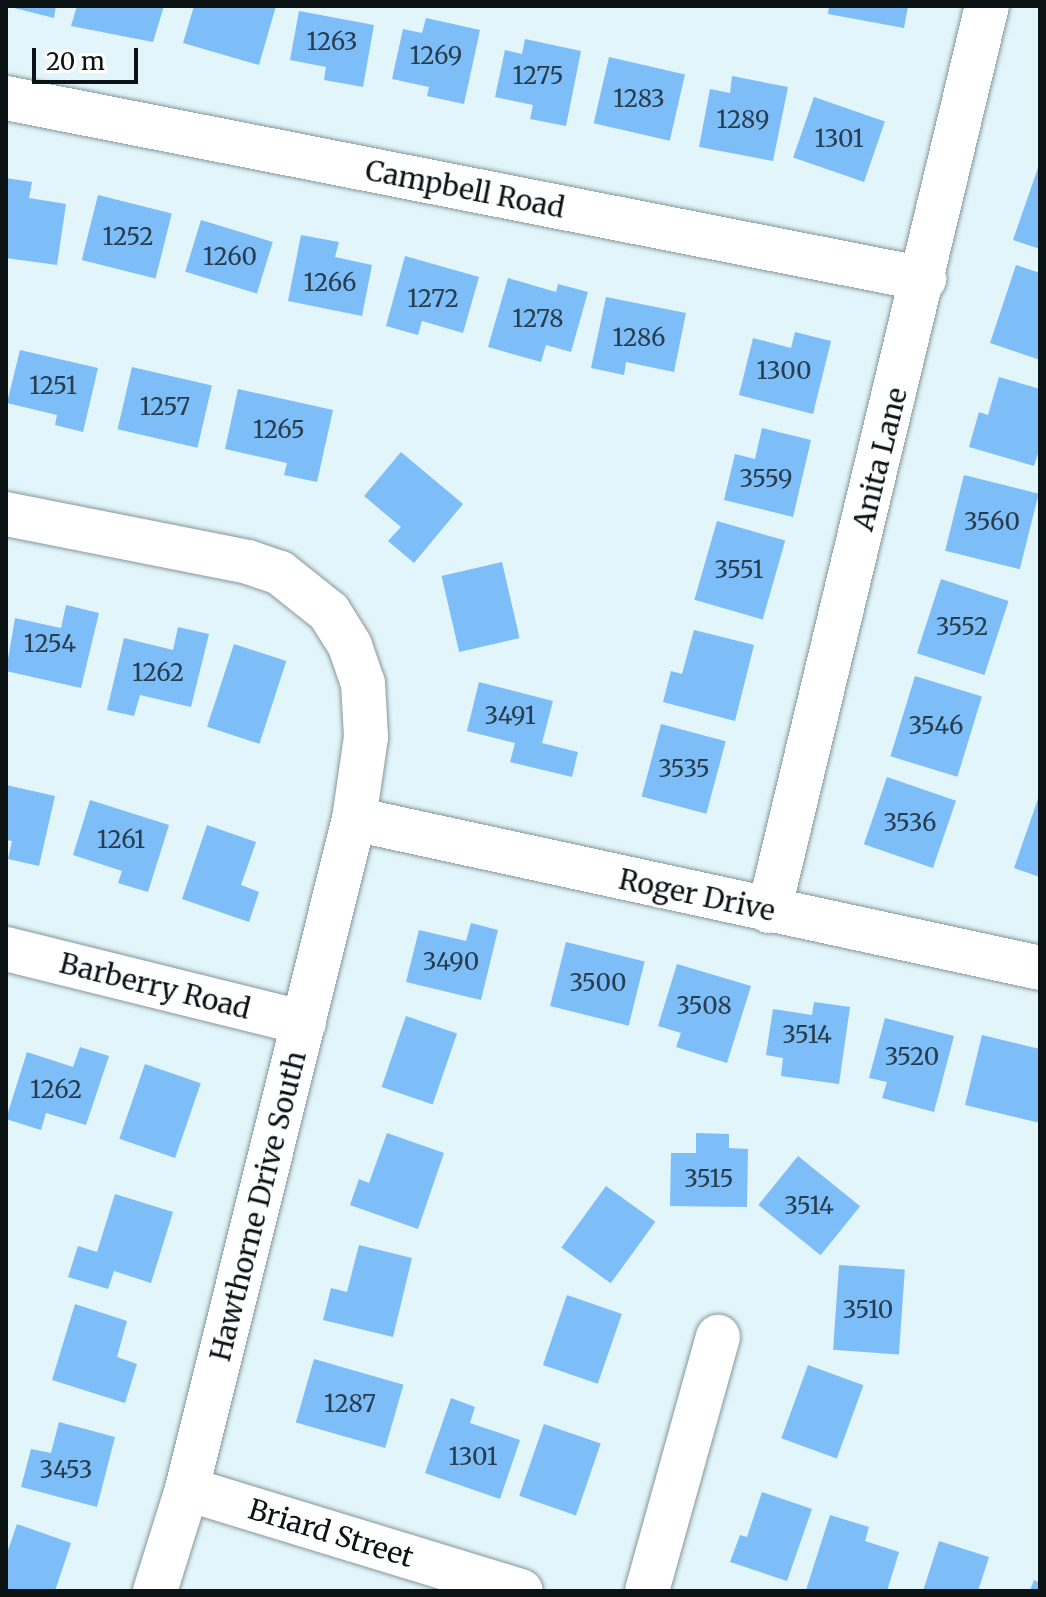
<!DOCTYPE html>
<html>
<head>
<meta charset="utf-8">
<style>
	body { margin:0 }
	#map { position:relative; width:1046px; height:1597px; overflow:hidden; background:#e2f5fa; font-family:Merriweather,serif }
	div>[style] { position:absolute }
	.building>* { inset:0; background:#7dbef9; transform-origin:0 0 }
	.roads { filter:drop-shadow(0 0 2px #85979b) drop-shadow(0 0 2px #85979b) }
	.minor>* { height:44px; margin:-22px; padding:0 22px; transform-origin:22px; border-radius:22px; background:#fff }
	span { translate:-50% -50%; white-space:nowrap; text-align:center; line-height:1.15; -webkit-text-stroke:6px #fff; paint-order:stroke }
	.number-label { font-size:24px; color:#283e4e }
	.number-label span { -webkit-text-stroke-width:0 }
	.street-label { font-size:28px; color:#0c1315 }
	.frame { position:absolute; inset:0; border:8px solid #0c1315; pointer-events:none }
	.scale { position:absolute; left:32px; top:48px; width:106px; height:36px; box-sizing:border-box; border:4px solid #0c1315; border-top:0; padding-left:10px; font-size:24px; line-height:28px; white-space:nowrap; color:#0c1315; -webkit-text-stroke:6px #fff; paint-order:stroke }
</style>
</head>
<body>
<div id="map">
	<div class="building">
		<div style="clip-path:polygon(6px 6px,56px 6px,54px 18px)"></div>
		<div style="clip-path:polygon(77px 6px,164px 6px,153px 42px,71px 26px)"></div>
		<div style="clip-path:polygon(194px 6px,276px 6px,259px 65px,183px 43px)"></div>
		<div style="clip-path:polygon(829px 6px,908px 6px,904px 28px,828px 14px)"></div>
		<div style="clip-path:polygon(299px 11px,374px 25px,363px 87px,324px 80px,326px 67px,290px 60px)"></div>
		<div style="clip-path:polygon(426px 18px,480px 30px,464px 104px,427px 96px,429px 87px,392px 79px,403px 29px,422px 33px)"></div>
		<div style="clip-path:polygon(525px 39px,581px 51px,566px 126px,530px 119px,533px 105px,495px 97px,505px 50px,522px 54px)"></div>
		<div style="left:609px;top:57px;width:78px;height:68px;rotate:13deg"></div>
		<div style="clip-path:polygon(732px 76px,788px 87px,773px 161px,699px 147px,710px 89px,730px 93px)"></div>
		<div style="left:814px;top:97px;width:75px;height:64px;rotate:19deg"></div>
		<div style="clip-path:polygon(1040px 162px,1040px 249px,1013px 240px)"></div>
		<div style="clip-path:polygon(6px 178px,32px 182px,29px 198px,66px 204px,57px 265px,6px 258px)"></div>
		<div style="left:98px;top:195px;width:76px;height:67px;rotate:14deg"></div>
		<div style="left:201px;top:220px;width:75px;height:54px;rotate:17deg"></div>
		<div style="clip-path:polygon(301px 235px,339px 242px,335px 257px,372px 265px,362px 316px,288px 301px)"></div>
		<div style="clip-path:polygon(405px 256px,479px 277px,463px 333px,422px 321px,418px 335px,386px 326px)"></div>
		<div style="clip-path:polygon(1016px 265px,1040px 273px,1040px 360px,990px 343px)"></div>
		<div style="clip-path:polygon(508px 278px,556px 292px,558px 284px,588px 292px,571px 352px,546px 345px,541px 362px,488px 347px)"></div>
		<div style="clip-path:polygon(606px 297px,686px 313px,674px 372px,626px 362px,624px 375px,591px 368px)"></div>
		<div style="clip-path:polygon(795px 332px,831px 341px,813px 414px,739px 395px,753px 338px,791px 348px)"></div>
		<div style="clip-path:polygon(20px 350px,98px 368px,83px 432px,55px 425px,57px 415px,7px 403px)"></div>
		<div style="left:132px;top:367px;width:82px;height:64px;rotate:13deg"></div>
		<div style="clip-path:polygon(999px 377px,1040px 389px,1040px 447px,1034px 466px,969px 447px,979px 412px,988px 415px)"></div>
		<div style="clip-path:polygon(238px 389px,333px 410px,317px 482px,284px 475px,287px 463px,225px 449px)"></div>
		<div style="clip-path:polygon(762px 428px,811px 440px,793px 517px,724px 500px,735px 454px,755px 459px)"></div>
		<div style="clip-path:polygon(401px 452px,463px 504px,414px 563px,388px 541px,401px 527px,364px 496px)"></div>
		<div style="left:964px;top:475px;width:77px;height:78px;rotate:14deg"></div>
		<div style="left:717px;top:521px;width:71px;height:82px;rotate:16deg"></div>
		<div style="left:502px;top:562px;width:78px;height:62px;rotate:77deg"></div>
		<div style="left:941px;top:579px;width:71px;height:78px;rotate:18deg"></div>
		<div style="clip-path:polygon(66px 605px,99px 613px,81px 688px,6px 671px,15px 618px,61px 628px)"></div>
		<div style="clip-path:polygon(178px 627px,209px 634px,191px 707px,140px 695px,134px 716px,107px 710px,124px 638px,173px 650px)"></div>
		<div style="clip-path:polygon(694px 630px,754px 645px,735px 721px,663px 702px,671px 671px,682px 674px)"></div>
		<div style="left:234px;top:644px;width:55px;height:87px;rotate:18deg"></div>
		<div style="left:915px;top:676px;width:70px;height:84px;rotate:17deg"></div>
		<div style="clip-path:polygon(479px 682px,553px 701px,542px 743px,578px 752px,572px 777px,510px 762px,515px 743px,467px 731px)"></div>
		<div style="left:661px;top:724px;width:67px;height:75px;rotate:15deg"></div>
		<div style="left:887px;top:777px;width:73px;height:71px;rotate:19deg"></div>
		<div style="clip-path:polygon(6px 785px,55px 796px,39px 866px,8px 859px,12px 841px,6px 840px)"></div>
		<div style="clip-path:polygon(1040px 793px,1040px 877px,1014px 868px)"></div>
		<div style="clip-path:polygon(90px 800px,169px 825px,148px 892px,118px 883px,122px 871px,73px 855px)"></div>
		<div style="clip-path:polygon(207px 825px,256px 842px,241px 885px,259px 892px,249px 922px,182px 899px)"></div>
		<div style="clip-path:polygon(471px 923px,498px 930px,481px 1000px,406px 982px,419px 930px,466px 941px)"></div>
		<div style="left:566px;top:942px;width:81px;height:66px;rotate:14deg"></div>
		<div style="clip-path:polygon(677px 964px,751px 986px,727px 1063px,676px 1047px,681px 1033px,658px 1026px)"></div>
		<div style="clip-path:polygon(814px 1002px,850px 1007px,839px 1084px,781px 1076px,783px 1058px,766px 1055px,773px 1009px,812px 1015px)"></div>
		<div style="left:406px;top:1016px;width:54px;height:75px;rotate:19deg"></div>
		<div style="clip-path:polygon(885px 1018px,954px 1036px,934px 1112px,882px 1098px,887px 1082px,869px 1078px)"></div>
		<div style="clip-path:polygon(982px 1035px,1040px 1049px,1040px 1123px,965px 1105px)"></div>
		<div style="clip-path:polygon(80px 1047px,109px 1056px,86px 1125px,46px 1113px,41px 1130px,6px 1119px,27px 1052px,73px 1067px)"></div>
		<div style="left:145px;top:1064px;width:59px;height:79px;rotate:19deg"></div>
		<div style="clip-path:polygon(387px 1133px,444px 1153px,418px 1229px,350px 1205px,359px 1179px,369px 1183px)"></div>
		<div style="clip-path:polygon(696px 1133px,729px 1134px,729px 1148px,748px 1149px,747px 1207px,670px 1206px,671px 1153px,696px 1153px)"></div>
		<div style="left:798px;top:1156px;width:80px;height:63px;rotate:39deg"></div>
		<div style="left:606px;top:1186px;width:61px;height:76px;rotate:36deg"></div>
		<div style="clip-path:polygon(115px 1194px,173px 1212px,151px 1283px,114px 1271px,108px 1289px,68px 1277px,78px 1246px,97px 1252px)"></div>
		<div style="clip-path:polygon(359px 1245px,412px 1258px,393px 1337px,323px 1320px,331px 1288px,347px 1292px)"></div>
		<div style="left:839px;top:1265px;width:66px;height:85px;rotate:4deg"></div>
		<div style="left:567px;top:1295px;width:58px;height:74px;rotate:19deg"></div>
		<div style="clip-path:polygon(75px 1304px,127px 1321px,117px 1357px,137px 1364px,125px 1403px,52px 1380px)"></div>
		<div style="left:314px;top:1359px;width:93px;height:66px;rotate:16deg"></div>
		<div style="left:808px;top:1365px;width:59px;height:78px;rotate:20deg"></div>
		<div style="clip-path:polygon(451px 1398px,475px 1407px,470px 1423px,520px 1440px,500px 1499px,425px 1473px)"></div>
		<div style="clip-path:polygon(59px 1422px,115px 1437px,97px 1507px,21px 1487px,31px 1449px,51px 1453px)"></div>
		<div style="left:544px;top:1424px;width:60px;height:76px;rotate:19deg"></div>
		<div style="clip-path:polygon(762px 1492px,812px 1509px,787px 1581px,730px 1562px,740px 1535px,747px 1537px)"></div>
		<div style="clip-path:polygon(830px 1515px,869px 1527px,865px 1541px,899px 1552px,887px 1591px,806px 1590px)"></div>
		<div style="clip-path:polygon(17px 1524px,71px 1543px,55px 1591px,6px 1591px,6px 1556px)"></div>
		<div style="clip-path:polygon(939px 1541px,989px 1557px,978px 1591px,923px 1591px)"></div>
		<div style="clip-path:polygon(1034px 1580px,1040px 1583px,1040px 1591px,1030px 1591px)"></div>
	</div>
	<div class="roads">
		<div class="minor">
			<div style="left:6px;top:98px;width:936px;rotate:11.15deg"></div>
			<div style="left:6px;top:514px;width:247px;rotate:11.2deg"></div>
			<div style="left:248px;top:562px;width:34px;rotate:19deg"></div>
			<div style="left:280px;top:573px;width:63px;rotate:38.5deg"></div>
			<div style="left:329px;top:612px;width:40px;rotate:58deg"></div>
			<div style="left:350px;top:646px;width:39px;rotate:71deg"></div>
			<div style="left:363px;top:683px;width:54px;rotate:86.8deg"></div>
			<div style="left:366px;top:737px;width:83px;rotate:98.3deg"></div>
			<div style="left:354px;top:819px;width:690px;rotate:104deg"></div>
			<div style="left:187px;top:1489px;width:107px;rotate:107.4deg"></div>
			<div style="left:354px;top:819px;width:702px;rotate:12.25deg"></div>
			<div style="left:769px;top:911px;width:931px;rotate:-76.46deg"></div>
			<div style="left:6px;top:949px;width:307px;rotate:13.9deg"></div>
			<div style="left:187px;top:1489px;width:349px;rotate:17deg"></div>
			<div style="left:647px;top:1591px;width:264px;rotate:-74.4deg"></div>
		</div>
	</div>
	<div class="number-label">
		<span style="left:332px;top:42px">1263</span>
		<span style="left:436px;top:56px">1269</span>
		<span style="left:538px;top:76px">1275</span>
		<span style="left:639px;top:99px">1283</span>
		<span style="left:743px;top:120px">1289</span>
		<span style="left:839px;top:139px">1301</span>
		<span style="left:128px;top:237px">1252</span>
		<span style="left:230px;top:257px">1260</span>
		<span style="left:330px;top:283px">1266</span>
		<span style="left:433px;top:299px">1272</span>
		<span style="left:538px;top:319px">1278</span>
		<span style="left:639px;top:338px">1286</span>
		<span style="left:784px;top:371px">1300</span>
		<span style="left:53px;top:386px">1251</span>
		<span style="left:165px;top:407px">1257</span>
		<span style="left:279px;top:430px">1265</span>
		<span style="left:766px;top:479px">3559</span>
		<span style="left:992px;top:522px">3560</span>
		<span style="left:739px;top:570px">3551</span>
		<span style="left:962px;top:627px">3552</span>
		<span style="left:50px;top:644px">1254</span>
		<span style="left:158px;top:673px">1262</span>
		<span style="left:510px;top:716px">3491</span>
		<span style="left:936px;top:726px">3546</span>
		<span style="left:684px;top:769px">3535</span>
		<span style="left:910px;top:823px">3536</span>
		<span style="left:121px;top:840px">1261</span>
		<span style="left:451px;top:962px">3490</span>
		<span style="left:598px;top:983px">3500</span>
		<span style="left:704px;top:1006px">3508</span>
		<span style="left:807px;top:1035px">3514</span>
		<span style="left:912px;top:1057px">3520</span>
		<span style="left:56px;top:1090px">1262</span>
		<span style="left:709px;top:1179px">3515</span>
		<span style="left:809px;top:1206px">3514</span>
		<span style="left:868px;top:1310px">3510</span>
		<span style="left:350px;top:1404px">1287</span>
		<span style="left:473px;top:1457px">1301</span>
		<span style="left:66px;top:1470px">3453</span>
	</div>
	<div class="street-label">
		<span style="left:465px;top:189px;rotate:11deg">Campbell Road</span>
		<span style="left:880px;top:459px;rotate:-76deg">Anita Lane</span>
		<span style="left:697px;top:895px;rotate:12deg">Roger Drive</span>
		<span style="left:155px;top:986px;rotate:14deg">Barberry Road</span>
		<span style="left:258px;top:1206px;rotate:-76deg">Hawthorne Drive South</span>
		<span style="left:331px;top:1533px;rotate:17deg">Briard Street</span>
	</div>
	<div class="frame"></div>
	<div class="scale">20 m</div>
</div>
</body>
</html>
